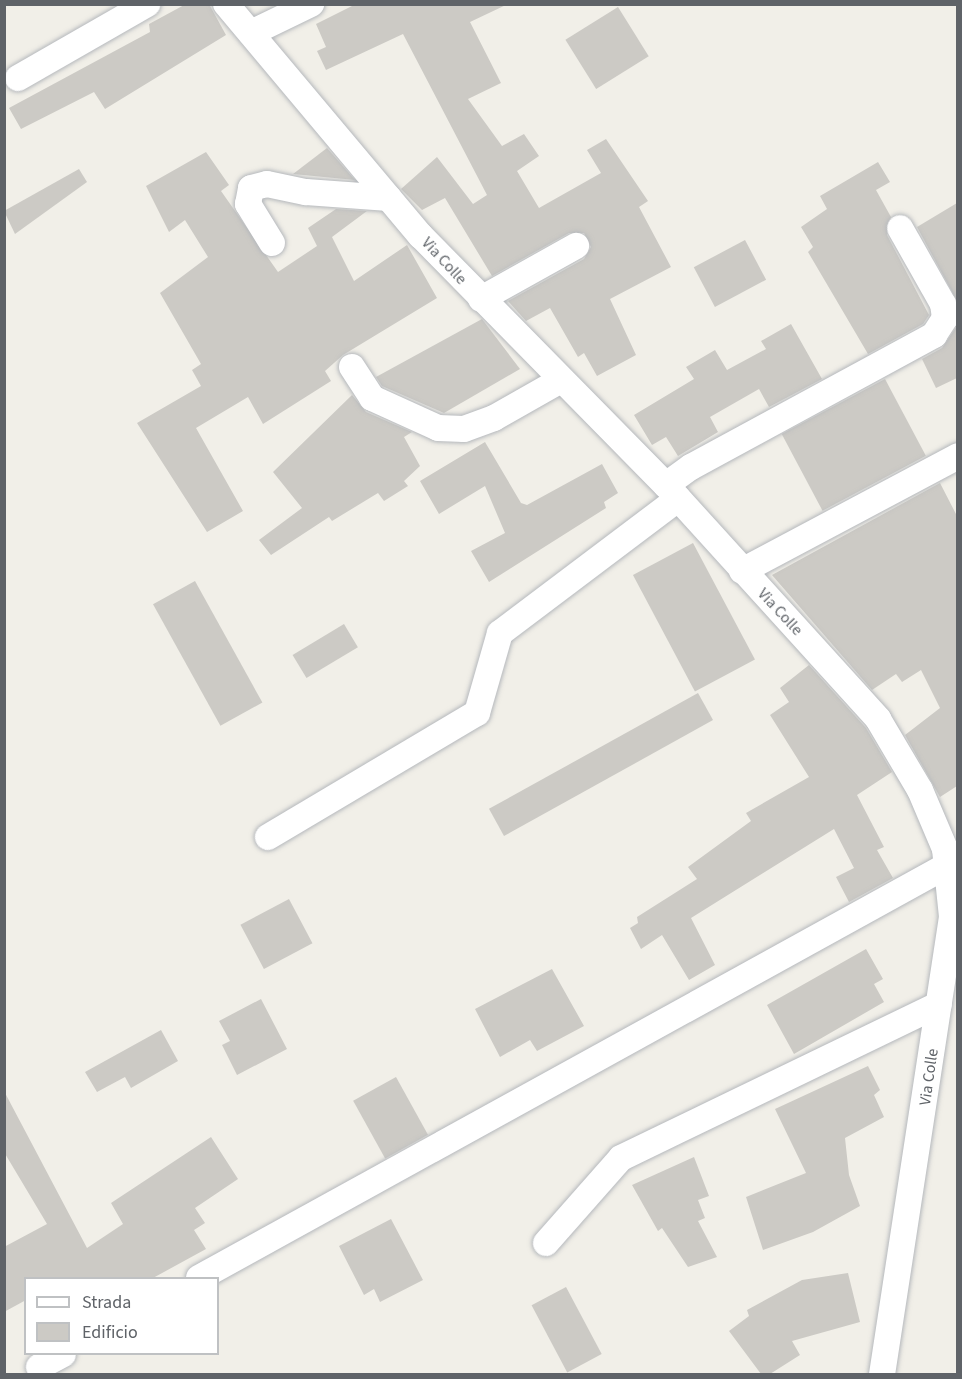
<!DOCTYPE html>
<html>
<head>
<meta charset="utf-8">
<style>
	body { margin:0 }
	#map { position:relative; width:962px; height:1379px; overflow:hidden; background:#f1efe8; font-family:"Source Sans 3",sans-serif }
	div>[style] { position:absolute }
	.building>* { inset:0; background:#cccac5; transform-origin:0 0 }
	.roads { filter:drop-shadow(0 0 2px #b5b8bc) drop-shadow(0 0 2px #b5b8bc) }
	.street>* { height:26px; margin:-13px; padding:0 13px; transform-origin:13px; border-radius:13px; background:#fff }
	span { translate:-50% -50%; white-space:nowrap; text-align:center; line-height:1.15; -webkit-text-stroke:5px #fff; paint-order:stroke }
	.street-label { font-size:16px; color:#5f6368 }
	.frame { position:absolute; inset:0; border:6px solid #5f6368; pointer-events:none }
	.legend { position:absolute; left:24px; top:1277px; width:195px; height:78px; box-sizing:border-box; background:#fff; border:2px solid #bfc1c3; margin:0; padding:8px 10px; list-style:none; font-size:18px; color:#5f6368 }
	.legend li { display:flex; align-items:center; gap:12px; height:30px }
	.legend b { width:30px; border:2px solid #bfc1c3 }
</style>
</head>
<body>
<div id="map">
	<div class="building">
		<div style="clip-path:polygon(186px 4px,209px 4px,226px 35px,105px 109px,94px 92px,21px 129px,9px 108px,150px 32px,149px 24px)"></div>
		<div style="clip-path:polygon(356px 4px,508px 4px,470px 22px,501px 83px,468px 99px,502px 146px,524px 134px,539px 156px,517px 171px,539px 208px,601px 173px,587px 150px,606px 139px,648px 201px,639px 207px,671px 267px,610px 299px,636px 355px,597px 376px,584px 353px,578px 357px,550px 308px,526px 321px,508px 301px,584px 259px,591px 247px,584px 233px,569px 233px,492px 276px,445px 198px,422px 210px,401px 189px,437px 157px,473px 204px,487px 195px,403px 34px,326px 70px,317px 51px,326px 47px,316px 24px)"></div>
		<div style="left:618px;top:7px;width:58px;height:62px;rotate:58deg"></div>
		<div style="clip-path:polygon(327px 148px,355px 180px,293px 174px)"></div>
		<div style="clip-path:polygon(206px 152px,229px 185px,221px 191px,278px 272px,317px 246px,308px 228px,336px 209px,367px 211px,332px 237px,354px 281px,407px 245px,437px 298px,343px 355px,325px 371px,331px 381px,263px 424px,248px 397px,196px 428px,243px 511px,207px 532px,137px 423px,201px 386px,192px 370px,201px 364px,160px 293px,208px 257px,185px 220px,169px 232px,146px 186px)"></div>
		<div style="clip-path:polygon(878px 162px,890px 182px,876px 190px,891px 217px,887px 235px,929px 315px,923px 324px,868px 354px,808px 252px,813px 247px,801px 227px,827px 209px,820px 196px)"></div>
		<div style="clip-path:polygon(79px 169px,87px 182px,15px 234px,4px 211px)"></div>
		<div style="clip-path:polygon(957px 203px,957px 301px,917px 227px)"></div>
		<div style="left:745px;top:240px;width:45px;height:58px;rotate:62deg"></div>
		<div style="clip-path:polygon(482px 319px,520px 369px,444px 413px,382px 386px,376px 377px)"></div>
		<div style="clip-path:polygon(791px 324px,822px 379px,769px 407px,759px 389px,710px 417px,718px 432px,678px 456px,666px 437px,652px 445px,634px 415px,694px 379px,686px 367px,715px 350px,727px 370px,766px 349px,761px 341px)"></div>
		<div style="clip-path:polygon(957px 326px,957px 378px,936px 388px,922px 359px,942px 348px)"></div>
		<div style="left:885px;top:379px;width:87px;height:117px;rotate:62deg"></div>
		<div style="clip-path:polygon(352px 395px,366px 412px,412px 432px,404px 437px,420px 466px,404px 481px,408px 486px,384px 501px,378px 493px,332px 521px,329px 517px,271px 555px,259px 540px,302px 508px,273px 472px)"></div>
		<div style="clip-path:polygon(485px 442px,521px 503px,527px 505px,602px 464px,618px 493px,604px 502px,606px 508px,489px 582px,471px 551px,505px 533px,485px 486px,439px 514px,420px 481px)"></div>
		<div style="clip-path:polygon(940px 483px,957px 516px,957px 786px,940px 797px,905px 735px,940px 708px,921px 670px,902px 682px,896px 674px,872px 690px,772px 575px)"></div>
		<div style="left:693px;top:543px;width:132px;height:68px;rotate:62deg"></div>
		<div style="left:195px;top:581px;width:139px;height:48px;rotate:61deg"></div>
		<div style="left:344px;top:624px;width:27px;height:60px;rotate:59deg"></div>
		<div style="clip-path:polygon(809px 665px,866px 728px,892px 772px,857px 795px,884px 847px,877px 850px,893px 878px,849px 902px,836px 877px,854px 868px,834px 829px,691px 918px,715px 965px,689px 980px,662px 935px,641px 949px,630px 928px,638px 923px,637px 917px,697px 879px,688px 867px,751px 821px,746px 813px,809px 777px,770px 715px,789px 702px,780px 688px)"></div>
		<div style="left:698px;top:693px;width:31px;height:239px;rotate:61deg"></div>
		<div style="left:289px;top:899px;width:50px;height:55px;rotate:62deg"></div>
		<div style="clip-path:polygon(866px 949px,883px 979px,874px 984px,884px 1002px,794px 1054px,767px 1005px)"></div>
		<div style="clip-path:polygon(552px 969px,584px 1026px,537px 1051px,530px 1040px,500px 1057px,475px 1009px)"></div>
		<div style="clip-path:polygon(261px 999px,287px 1049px,237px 1075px,222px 1045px,230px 1041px,219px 1021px)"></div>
		<div style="clip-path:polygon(161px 1030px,178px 1061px,131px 1088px,125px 1077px,97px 1092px,85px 1072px)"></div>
		<div style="clip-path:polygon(868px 1066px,880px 1090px,874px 1095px,884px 1117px,845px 1138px,849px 1175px,860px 1206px,813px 1232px,763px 1250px,746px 1197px,806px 1173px,775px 1109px)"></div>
		<div style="left:396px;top:1077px;width:66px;height:49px;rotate:61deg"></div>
		<div style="clip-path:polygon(4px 1091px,87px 1248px,123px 1224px,111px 1203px,211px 1137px,238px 1179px,195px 1208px,205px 1223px,194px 1230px,206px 1249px,153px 1278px,26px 1278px,26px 1300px,4px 1312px,4px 1247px,47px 1224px,4px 1152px)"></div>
		<div style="clip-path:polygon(694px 1157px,709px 1196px,698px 1200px,705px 1218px,698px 1221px,717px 1257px,688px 1267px,662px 1228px,658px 1231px,632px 1185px)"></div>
		<div style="clip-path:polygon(391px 1219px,423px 1280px,380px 1302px,374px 1289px,364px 1295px,339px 1246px)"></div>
		<div style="clip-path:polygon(848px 1273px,860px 1322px,792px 1341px,800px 1355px,770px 1374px,761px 1374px,729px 1331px,749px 1316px,747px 1310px,802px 1280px)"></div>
		<div style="left:566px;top:1287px;width:76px;height:39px;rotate:62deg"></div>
	</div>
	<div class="roads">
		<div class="street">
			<div style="left:226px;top:4px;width:303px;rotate:50deg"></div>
			<div style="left:421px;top:236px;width:349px;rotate:45.5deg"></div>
			<div style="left:666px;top:485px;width:316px;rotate:47.8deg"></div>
			<div style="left:878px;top:719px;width:82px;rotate:59.4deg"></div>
			<div style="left:920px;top:790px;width:64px;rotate:67deg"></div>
			<div style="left:945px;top:849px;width:68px;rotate:84.1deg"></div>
			<div style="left:952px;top:917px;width:462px;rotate:98.7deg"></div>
			<div style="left:251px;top:33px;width:67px;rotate:-25.8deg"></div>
			<div style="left:18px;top:78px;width:149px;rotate:-29.8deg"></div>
			<div style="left:272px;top:243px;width:46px;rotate:-121.6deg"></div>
			<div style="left:248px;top:204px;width:16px;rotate:-79deg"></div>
			<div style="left:251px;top:188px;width:16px;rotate:-14deg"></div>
			<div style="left:267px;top:184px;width:40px;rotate:12deg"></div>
			<div style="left:306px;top:192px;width:83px;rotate:4.1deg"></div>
			<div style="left:481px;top:299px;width:109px;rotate:-29.2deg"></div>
			<div style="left:352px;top:367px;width:37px;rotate:57deg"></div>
			<div style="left:372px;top:398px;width:72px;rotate:24.4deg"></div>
			<div style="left:438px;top:428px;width:26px;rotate:2deg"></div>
			<div style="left:464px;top:429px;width:32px;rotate:-20deg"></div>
			<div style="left:494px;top:418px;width:75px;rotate:-29.6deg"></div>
			<div style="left:666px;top:485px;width:31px;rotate:-36deg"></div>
			<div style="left:691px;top:467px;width:277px;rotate:-28.5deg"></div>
			<div style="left:934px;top:335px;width:20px;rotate:-57deg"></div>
			<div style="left:945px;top:318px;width:14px;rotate:-98deg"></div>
			<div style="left:943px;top:304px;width:87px;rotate:-119.5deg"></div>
			<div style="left:742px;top:571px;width:245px;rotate:-28deg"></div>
			<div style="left:268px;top:837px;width:243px;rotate:-30.7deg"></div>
			<div style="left:477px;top:713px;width:83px;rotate:-74deg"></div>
			<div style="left:500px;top:633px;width:223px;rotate:-37deg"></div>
			<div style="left:546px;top:1243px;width:113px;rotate:-48.6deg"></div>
			<div style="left:621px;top:1158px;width:353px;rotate:-25.8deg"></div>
			<div style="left:199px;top:1278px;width:855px;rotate:-28.87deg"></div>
			<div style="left:39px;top:1367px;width:27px;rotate:-28deg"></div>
		</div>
	</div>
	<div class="street-label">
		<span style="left:444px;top:261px;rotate:47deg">Via Colle</span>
		<span style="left:780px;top:612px;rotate:47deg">Via Colle</span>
		<span style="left:929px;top:1077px;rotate:-82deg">Via Colle</span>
	</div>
	<div class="frame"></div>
	<ul class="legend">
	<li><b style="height:8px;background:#fff"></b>Strada</li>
	<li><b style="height:16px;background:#cccac5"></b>Edificio</li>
	</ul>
</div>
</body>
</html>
